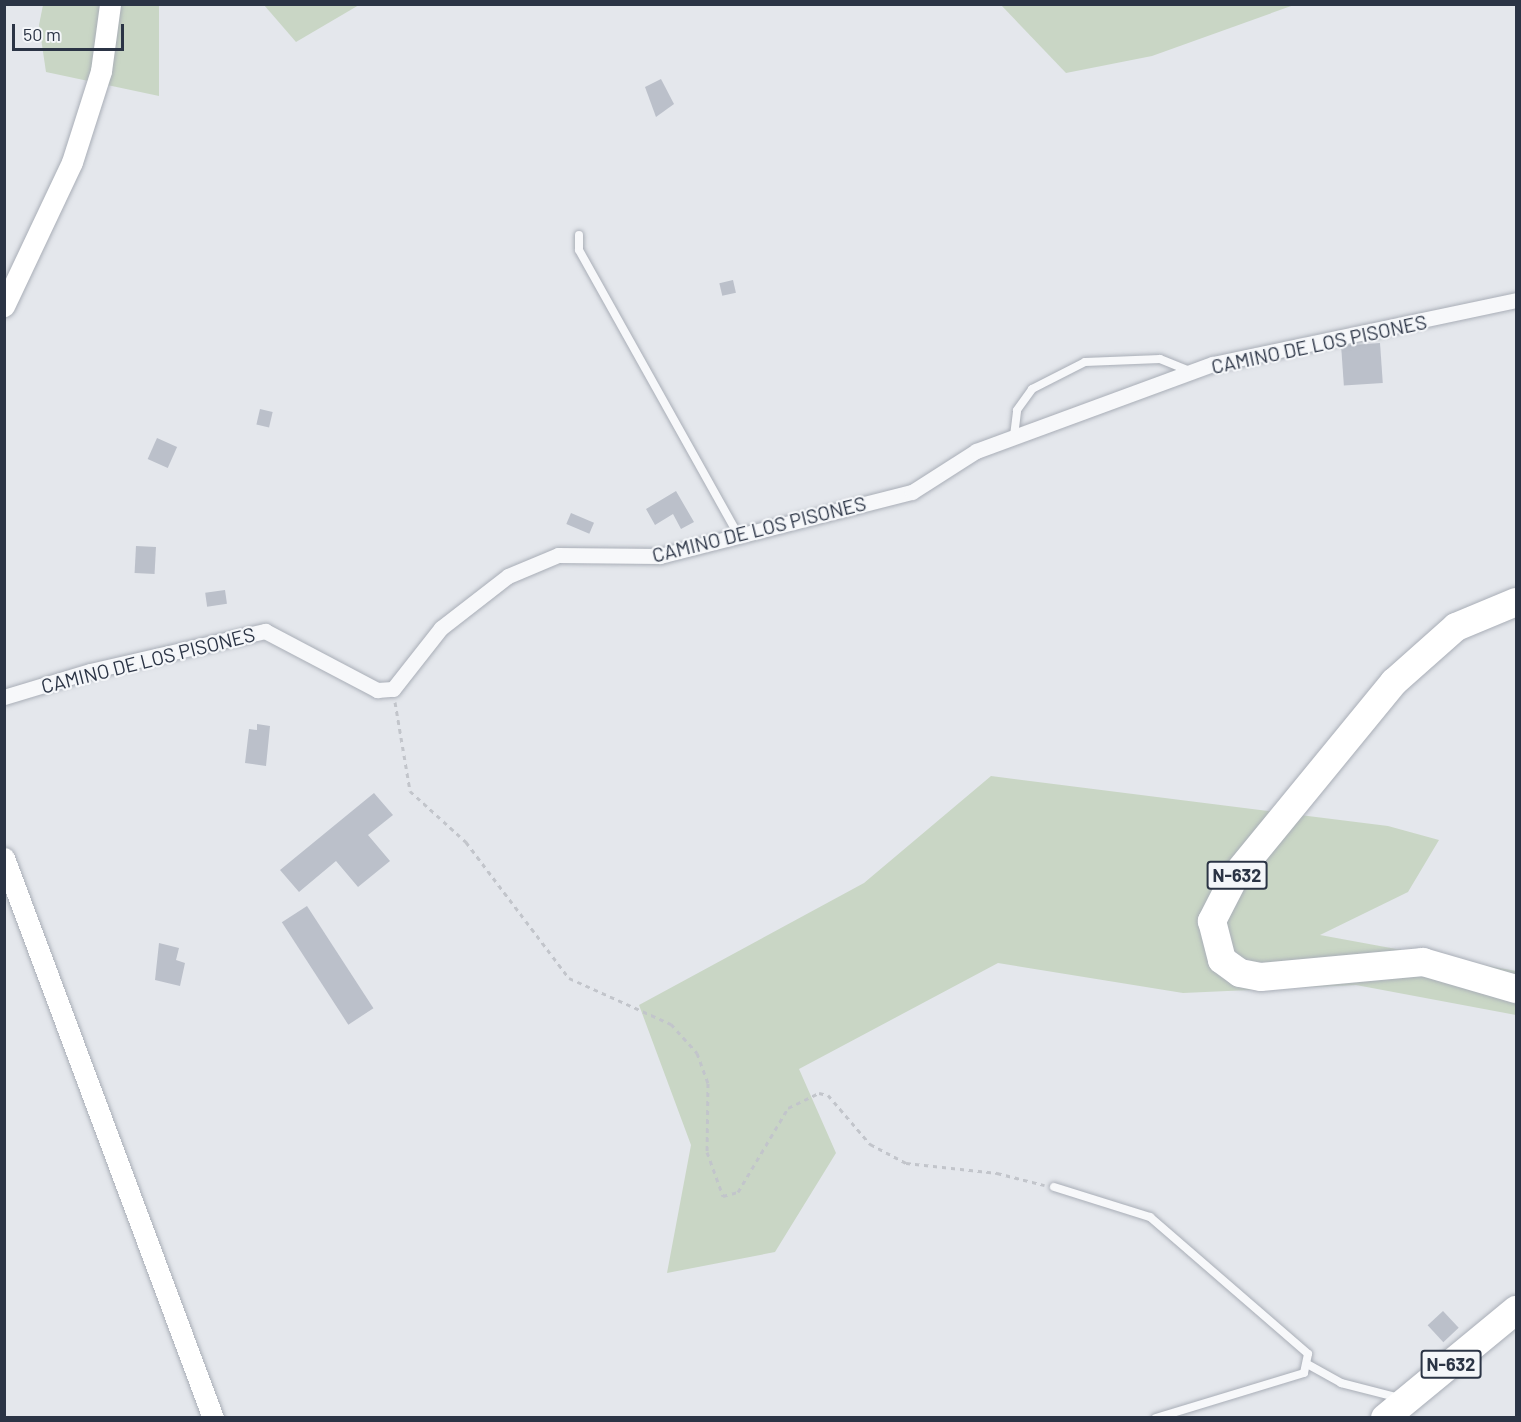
<!DOCTYPE html>
<html>
<head>
<meta charset="utf-8">
<style>
	body { margin:0 }
	#map { position:relative; width:1521px; height:1422px; overflow:hidden; background:#e4e7ec; font-family:Barlow,sans-serif }
	div>[style] { position:absolute }
	.green>* { inset:0; background:#c9d6c5 }
	.building>* { inset:0; background:#bbc0ca; transform-origin:0 0 }
	.path>* { height:3px; margin-top:-1.5px; transform-origin:0; background:repeating-linear-gradient(90deg,#c2c5cb 0 4.5px,transparent 0 9px) }
	.roads { filter:drop-shadow(0 0 2px #a9aeb7) drop-shadow(0 0 2px #a9aeb7) }
	.lane>* { height:8px; margin:-4px; padding:0 4px; transform-origin:4px; border-radius:4px; background:#f7f8fa }
	.street>* { height:15px; margin:-7.5px; padding:0 7.5px; transform-origin:7.5px; border-radius:7.5px; background:#f7f8fa }
	.secondary>* { height:21px; margin:-10.5px; padding:0 10.5px; transform-origin:10.5px; border-radius:10.5px; background:#fff }
	.highway>* { height:28px; margin:-14px; padding:0 14px; transform-origin:14px; border-radius:14px; background:#fff }
	span { translate:-50% -50%; white-space:nowrap; text-align:center; line-height:1.15; -webkit-text-stroke:4.5px #f4f6f9; paint-order:stroke }
	.shield-label span { padding:2px 4px; background:#f4f6f9; border:2px solid; border-radius:4px; -webkit-text-stroke-width:0 }
	.shield-label { font-size:18px; color:#2b3445; font-weight:700 }
	.street-label { font-size:20px; color:#2b3445 }
	.frame { position:absolute; inset:0; border:6px solid #2b3445; pointer-events:none }
	.scale { position:absolute; left:12px; top:24px; width:112px; height:27px; box-sizing:border-box; border:3px solid #2b3445; border-top:0; padding-left:8px; font-size:18px; line-height:21px; white-space:nowrap; color:#2b3445; -webkit-text-stroke:4px #f4f6f9; paint-order:stroke }
</style>
</head>
<body>
<div id="map">
	<div class="green">
		<div style="clip-path:polygon(43px 5px,159px 5px,159px 96px,46px 72px,39px 25px)"></div>
		<div style="clip-path:polygon(264px 5px,359px 5px,296px 42px)"></div>
		<div style="clip-path:polygon(1001px 5px,1294px 5px,1152px 56px,1066px 73px)"></div>
		<div style="clip-path:polygon(991px 776px,1388px 826px,1439px 840px,1408px 892px,1320px 935px,1516px 971px,1516px 1015px,1356px 985px,1183px 993px,998px 963px,799px 1069px,836px 1153px,775px 1252px,667px 1273px,691px 1145px,639px 1005px,864px 883px)"></div>
	</div>
	<div class="building">
		<div style="clip-path:polygon(661px 79px,674px 104px,656px 117px,645px 87px)"></div>
		<div style="left:733px;top:280px;width:13px;height:14px;rotate:77deg"></div>
		<div style="left:1380px;top:343px;width:40px;height:39px;rotate:86deg"></div>
		<div style="left:260px;top:409px;width:13px;height:16px;rotate:13deg"></div>
		<div style="left:157px;top:438px;width:22px;height:23px;rotate:24deg"></div>
		<div style="clip-path:polygon(676px 491px,694px 522px,681px 529px,673px 514px,655px 525px,646px 509px)"></div>
		<div style="left:571px;top:513px;width:25px;height:12px;rotate:23deg"></div>
		<div style="left:136px;top:546px;width:20px;height:27px;rotate:3deg"></div>
		<div style="left:225px;top:590px;width:14px;height:20px;rotate:82deg"></div>
		<div style="clip-path:polygon(257px 724px,270px 726px,266px 766px,245px 763px,249px 729px,257px 730px)"></div>
		<div style="clip-path:polygon(374px 793px,393px 815px,368px 835px,390px 861px,358px 887px,336px 861px,299px 892px,280px 870px)"></div>
		<div style="left:307px;top:906px;width:122px;height:30px;rotate:57deg"></div>
		<div style="clip-path:polygon(159px 943px,179px 948px,176px 960px,185px 963px,180px 986px,155px 980px)"></div>
		<div style="left:1443px;top:1311px;width:23px;height:21px;rotate:47deg"></div>
	</div>
	<div class="path">
		<div style="left:395px;top:702px;width:90px;rotate:80.4deg"></div>
		<div style="left:410px;top:791px;width:76px;rotate:42.3deg"></div>
		<div style="left:466px;top:842px;width:171px;rotate:52.9deg"></div>
		<div style="left:569px;top:978px;width:112px;rotate:24.3deg"></div>
		<div style="left:671px;top:1024px;width:39px;rotate:48deg"></div>
		<div style="left:697px;top:1053px;width:32px;rotate:70deg"></div>
		<div style="left:708px;top:1083px;width:69px;rotate:90.8deg"></div>
		<div style="left:707px;top:1152px;width:47px;rotate:70deg"></div>
		<div style="left:723px;top:1196px;width:16px;rotate:-15deg"></div>
		<div style="left:738px;top:1192px;width:98px;rotate:-59.2deg"></div>
		<div style="left:788px;top:1108px;width:34px;rotate:-26deg"></div>
		<div style="left:819px;top:1093px;width:9px;rotate:13deg"></div>
		<div style="left:828px;top:1095px;width:65px;rotate:49.4deg"></div>
		<div style="left:870px;top:1144px;width:41px;rotate:27.8deg"></div>
		<div style="left:906px;top:1163px;width:92px;rotate:6.3deg"></div>
		<div style="left:997px;top:1173px;width:49px;rotate:14.3deg"></div>
	</div>
	<div class="roads">
		<div class="lane">
			<div style="left:579px;top:235px;width:15px;rotate:90deg"></div>
			<div style="left:579px;top:250px;width:326px;rotate:60.8deg"></div>
			<div style="left:1014px;top:436px;width:26px;rotate:-83deg"></div>
			<div style="left:1017px;top:410px;width:26px;rotate:-54deg"></div>
			<div style="left:1032px;top:389px;width:59px;rotate:-27deg"></div>
			<div style="left:1085px;top:362px;width:75px;rotate:-2.3deg"></div>
			<div style="left:1160px;top:359px;width:32px;rotate:22deg"></div>
			<div style="left:1054px;top:1187px;width:101px;rotate:17.4deg"></div>
			<div style="left:1150px;top:1217px;width:209px;rotate:40.9deg"></div>
			<div style="left:1308px;top:1354px;width:19px;rotate:102deg"></div>
			<div style="left:1304px;top:1373px;width:155px;rotate:163.1deg"></div>
			<div style="left:1309px;top:1365px;width:37px;rotate:29deg"></div>
			<div style="left:1341px;top:1383px;width:61px;rotate:14.3deg"></div>
		</div>
		<div class="street">
			<div style="left:4px;top:697px;width:90px;rotate:-16.8deg"></div>
			<div style="left:90px;top:671px;width:180px;rotate:-12.9deg"></div>
			<div style="left:265px;top:631px;width:127px;rotate:27.8deg"></div>
			<div style="left:377px;top:690px;width:16px;rotate:-4deg"></div>
			<div style="left:393px;top:689px;width:78px;rotate:-51.8deg"></div>
			<div style="left:441px;top:628px;width:85px;rotate:-37.8deg"></div>
			<div style="left:508px;top:576px;width:54px;rotate:-22.8deg"></div>
			<div style="left:558px;top:555px;width:102px;rotate:0.6deg"></div>
			<div style="left:660px;top:556px;width:260px;rotate:-14.3deg"></div>
			<div style="left:912px;top:492px;width:76px;rotate:-32.6deg"></div>
			<div style="left:976px;top:451px;width:252px;rotate:-20.2deg"></div>
			<div style="left:1213px;top:364px;width:310px;rotate:-11.9deg"></div>
		</div>
		<div class="secondary">
			<div style="left:4px;top:306px;width:159px;rotate:-64.7deg"></div>
			<div style="left:72px;top:162px;width:96px;rotate:-72.3deg"></div>
			<div style="left:101px;top:71px;width:68px;rotate:-82.3deg"></div>
			<div style="left:4px;top:858px;width:598px;rotate:69.53deg"></div>
		</div>
		<div class="highway">
			<div style="left:1516px;top:602px;width:65px;rotate:157.4deg"></div>
			<div style="left:1456px;top:627px;width:83px;rotate:138.4deg"></div>
			<div style="left:1394px;top:682px;width:251px;rotate:129.3deg"></div>
			<div style="left:1235px;top:876px;width:51px;rotate:117.1deg"></div>
			<div style="left:1212px;top:921px;width:40px;rotate:75.6deg"></div>
			<div style="left:1222px;top:960px;width:22px;rotate:36deg"></div>
			<div style="left:1240px;top:973px;width:21px;rotate:11deg"></div>
			<div style="left:1261px;top:977px;width:163px;rotate:-5.3deg"></div>
			<div style="left:1423px;top:962px;width:97px;rotate:16.2deg"></div>
			<div style="left:1385px;top:1418px;width:170px;rotate:-39.5deg"></div>
		</div>
	</div>
	<div class="shield-label">
		<span style="left:1237px;top:875px">N-632</span>
		<span style="left:1451px;top:1364px">N-632</span>
	</div>
	<div class="street-label">
		<span style="left:1319px;top:344px;rotate:-12deg">CAMINO DE LOS PISONES</span>
		<span style="left:759px;top:529px;rotate:-14deg">CAMINO DE LOS PISONES</span>
		<span style="left:148px;top:660px;rotate:-14deg">CAMINO DE LOS PISONES</span>
	</div>
	<div class="frame"></div>
	<div class="scale">50 m</div>
</div>
</body>
</html>
